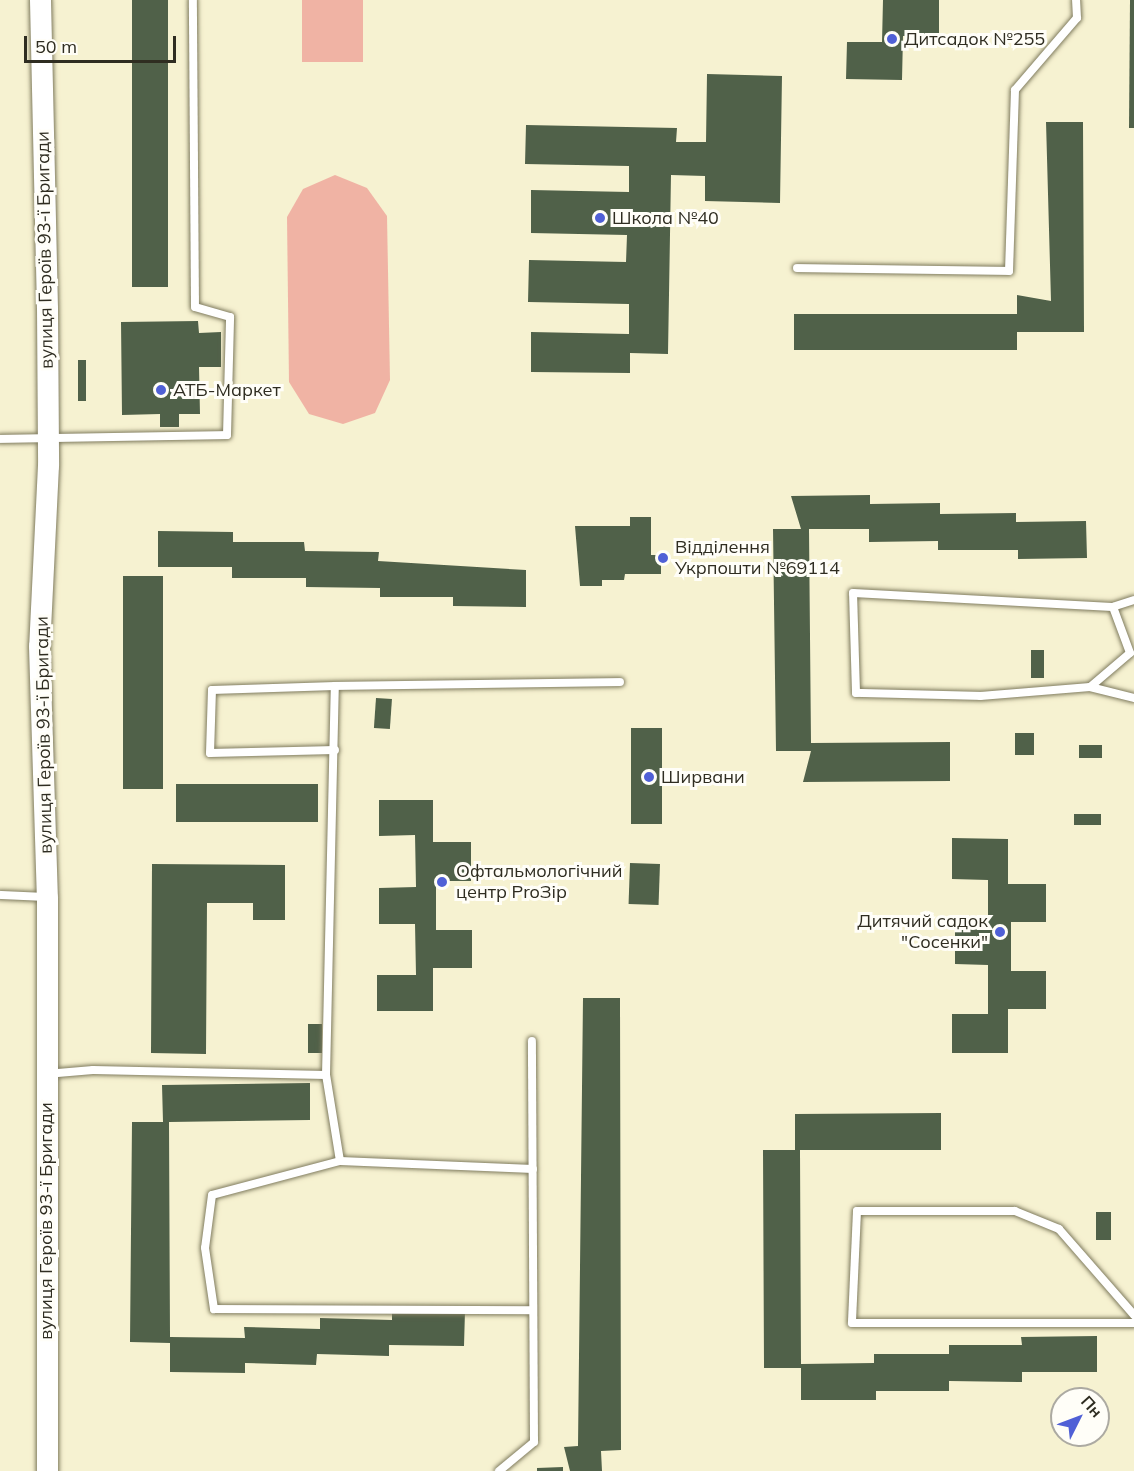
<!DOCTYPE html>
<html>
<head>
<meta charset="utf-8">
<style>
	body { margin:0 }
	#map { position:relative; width:1134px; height:1471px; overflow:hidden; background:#f6f2d1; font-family:Mulish,sans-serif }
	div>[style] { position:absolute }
	.green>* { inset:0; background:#f0b3a4; transform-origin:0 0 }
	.building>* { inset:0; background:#506149; transform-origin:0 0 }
	.roads { filter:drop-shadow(0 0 2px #807c5f) drop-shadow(0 0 2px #807c5f) }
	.service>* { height:8px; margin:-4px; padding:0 4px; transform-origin:4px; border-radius:4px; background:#fff }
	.tertiary>* { height:21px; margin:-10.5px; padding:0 10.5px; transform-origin:10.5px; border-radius:10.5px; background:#fff }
	.dots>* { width:16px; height:16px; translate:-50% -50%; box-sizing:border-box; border:3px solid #fffef8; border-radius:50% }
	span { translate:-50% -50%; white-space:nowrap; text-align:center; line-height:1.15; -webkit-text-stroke:6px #fffef8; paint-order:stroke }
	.poi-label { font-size:18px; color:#2f2d21 }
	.left { translate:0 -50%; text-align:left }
	.right { translate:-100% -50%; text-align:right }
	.street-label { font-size:18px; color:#2f2d21 }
	.north { position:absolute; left:1050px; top:1387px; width:60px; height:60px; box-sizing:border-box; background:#fffef8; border:2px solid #acaaa2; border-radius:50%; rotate:48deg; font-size:16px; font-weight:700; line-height:24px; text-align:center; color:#2f2d21 }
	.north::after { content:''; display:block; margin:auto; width:21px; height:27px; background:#5060d6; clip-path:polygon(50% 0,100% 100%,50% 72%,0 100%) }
	.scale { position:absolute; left:24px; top:36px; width:152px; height:27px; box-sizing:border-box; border:3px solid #2f2d21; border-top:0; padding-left:8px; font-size:18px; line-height:21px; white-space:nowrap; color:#2f2d21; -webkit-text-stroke:4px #fffef8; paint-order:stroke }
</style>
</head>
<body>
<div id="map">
	<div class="green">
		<div style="left:302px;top:0;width:61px;height:62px"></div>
		<div style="clip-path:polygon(335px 175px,367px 188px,387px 216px,390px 380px,375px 413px,343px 424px,309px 414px,289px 382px,287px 217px,303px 189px)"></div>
	</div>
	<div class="building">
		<div style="left:132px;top:0;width:36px;height:287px"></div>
		<div style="clip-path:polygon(883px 0,939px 0,939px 36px,903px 36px,902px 80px,846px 79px,847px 42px,882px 42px)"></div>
		<div style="clip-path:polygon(1130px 0,1134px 0,1134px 128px,1129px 128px)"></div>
		<div style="clip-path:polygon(707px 74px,782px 76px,780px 203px,705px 201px,705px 176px,671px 175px,668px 354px,630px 353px,630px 373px,531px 372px,531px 332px,629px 334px,629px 304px,528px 302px,529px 260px,626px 262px,627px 235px,531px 233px,531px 190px,629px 192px,629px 166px,525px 164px,526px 125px,677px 128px,676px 142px,706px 142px)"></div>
		<div style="clip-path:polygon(1046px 122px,1083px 122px,1084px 332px,1017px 332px,1017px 350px,794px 350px,794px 314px,1017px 314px,1017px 295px,1051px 301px)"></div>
		<div style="clip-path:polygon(198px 321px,199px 333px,221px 332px,221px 367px,199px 367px,200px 414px,179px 414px,179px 427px,160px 427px,160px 414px,122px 415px,121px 322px)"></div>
		<div style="left:78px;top:360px;width:8px;height:41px"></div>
		<div style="clip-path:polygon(870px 495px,870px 504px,940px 503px,940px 514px,1016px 513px,1016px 522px,1086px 521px,1087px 558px,1018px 559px,1018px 550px,938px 550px,938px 541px,869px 542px,869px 529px,809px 529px,811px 743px,950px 742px,950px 781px,803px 782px,811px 751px,776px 751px,773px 529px,801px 529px,791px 496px)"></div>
		<div style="clip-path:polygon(630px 517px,651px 517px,651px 555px,661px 555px,661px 574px,625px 574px,624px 580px,602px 580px,602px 586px,580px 586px,575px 526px,630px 526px)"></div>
		<div style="clip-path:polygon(158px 531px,233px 532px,233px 542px,304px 542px,305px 551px,379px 552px,378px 561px,526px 570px,526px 607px,453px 606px,453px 597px,380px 597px,380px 588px,306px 587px,306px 578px,232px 578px,232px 567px,158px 567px)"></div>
		<div style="left:123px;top:576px;width:40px;height:213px"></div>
		<div style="left:1031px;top:650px;width:13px;height:28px"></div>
		<div style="left:376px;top:698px;width:16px;height:30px;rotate:4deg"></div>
		<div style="left:631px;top:728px;width:31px;height:96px"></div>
		<div style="left:1015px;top:733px;width:19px;height:22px"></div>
		<div style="left:1102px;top:745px;width:13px;height:23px;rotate:90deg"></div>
		<div style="left:176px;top:784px;width:142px;height:38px"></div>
		<div style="clip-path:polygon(379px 800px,433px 800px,433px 842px,471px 842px,471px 881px,436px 881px,436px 930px,472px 930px,472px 968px,433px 968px,433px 1011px,377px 1011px,377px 975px,416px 975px,415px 924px,379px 924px,379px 888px,416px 887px,415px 835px,379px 836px)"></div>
		<div style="left:1074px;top:814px;width:27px;height:11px"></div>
		<div style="clip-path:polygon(952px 838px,1008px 839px,1008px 884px,1046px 884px,1046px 922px,1011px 922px,1011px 971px,1046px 971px,1046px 1009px,1008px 1009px,1008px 1053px,952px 1053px,952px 1014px,988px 1014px,988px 965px,955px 964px,955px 927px,988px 927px,988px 880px,952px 879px)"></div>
		<div style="left:630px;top:863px;width:30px;height:41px;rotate:2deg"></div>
		<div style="clip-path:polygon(152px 864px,285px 865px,285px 920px,253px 920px,253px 903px,207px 903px,206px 1054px,151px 1053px)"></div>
		<div style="clip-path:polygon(583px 998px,620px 998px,621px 1450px,601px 1451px,602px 1471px,570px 1471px,564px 1447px,578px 1446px)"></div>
		<div style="left:308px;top:1024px;width:14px;height:29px"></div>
		<div style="clip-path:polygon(310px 1083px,310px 1120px,169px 1122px,170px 1337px,245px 1338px,244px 1327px,320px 1329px,320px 1318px,392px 1320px,392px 1310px,465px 1311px,464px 1346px,389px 1345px,389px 1356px,317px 1354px,316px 1365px,245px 1363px,245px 1373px,170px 1372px,170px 1343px,130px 1342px,132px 1122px,163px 1122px,162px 1085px)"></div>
		<div style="clip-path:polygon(941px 1113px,941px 1150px,800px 1150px,801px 1364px,874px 1363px,874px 1354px,949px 1354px,949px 1345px,1022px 1345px,1021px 1337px,1097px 1336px,1097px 1372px,1022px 1372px,1022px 1382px,949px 1381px,949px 1391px,876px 1391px,876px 1400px,801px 1400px,801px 1368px,764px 1368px,763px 1150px,795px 1150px,795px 1114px)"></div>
		<div style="left:1096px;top:1212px;width:15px;height:28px"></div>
		<div style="clip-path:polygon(563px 1467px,563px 1471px,537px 1471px,537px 1468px)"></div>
	</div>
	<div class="roads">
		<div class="service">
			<div style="left:797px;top:268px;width:212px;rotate:0.8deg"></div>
			<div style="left:1009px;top:271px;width:181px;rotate:-88.1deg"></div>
			<div style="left:1015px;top:90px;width:95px;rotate:-49.3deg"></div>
			<div style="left:1077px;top:18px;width:18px;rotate:-93deg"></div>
			<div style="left:0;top:439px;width:227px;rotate:-1deg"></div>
			<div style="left:227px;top:435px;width:118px;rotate:-88.5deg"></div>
			<div style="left:230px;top:317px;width:36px;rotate:-164deg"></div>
			<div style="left:195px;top:307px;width:307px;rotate:-90.4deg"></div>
			<div style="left:1134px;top:600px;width:22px;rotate:162deg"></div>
			<div style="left:1113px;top:607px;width:49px;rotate:69.7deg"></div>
			<div style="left:1130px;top:653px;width:52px;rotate:139.6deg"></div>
			<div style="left:1090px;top:687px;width:45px;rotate:14deg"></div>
			<div style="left:1090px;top:687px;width:110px;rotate:175.3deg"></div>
			<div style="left:980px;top:696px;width:124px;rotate:-178.6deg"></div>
			<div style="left:856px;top:693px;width:100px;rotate:-91.7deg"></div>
			<div style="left:853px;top:593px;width:260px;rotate:3.1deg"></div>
			<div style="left:335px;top:750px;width:125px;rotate:178.6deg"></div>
			<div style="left:210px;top:753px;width:63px;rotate:-88.2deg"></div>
			<div style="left:212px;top:690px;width:123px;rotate:-1.9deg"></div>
			<div style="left:0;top:895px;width:47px;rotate:2.4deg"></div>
			<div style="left:46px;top:1074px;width:47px;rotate:-4.9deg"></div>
			<div style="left:93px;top:1070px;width:233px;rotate:1.2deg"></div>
			<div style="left:340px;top:1161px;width:87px;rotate:-99.2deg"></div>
			<div style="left:326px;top:1075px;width:389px;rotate:-88.7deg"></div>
			<div style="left:335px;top:686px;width:285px;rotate:-0.8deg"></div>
			<div style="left:533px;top:1169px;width:193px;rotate:-177.6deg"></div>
			<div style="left:340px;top:1161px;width:132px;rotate:165.1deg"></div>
			<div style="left:212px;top:1195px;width:53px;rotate:97.5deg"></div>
			<div style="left:205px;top:1248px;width:62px;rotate:81.6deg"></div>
			<div style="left:214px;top:1309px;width:319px;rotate:0.2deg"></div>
			<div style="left:1134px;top:1315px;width:114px;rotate:-131.1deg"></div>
			<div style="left:1059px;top:1229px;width:48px;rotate:-157.8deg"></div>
			<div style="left:1015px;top:1211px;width:158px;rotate:180deg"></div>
			<div style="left:857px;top:1211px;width:112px;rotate:92.6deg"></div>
			<div style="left:852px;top:1323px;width:282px"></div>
			<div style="left:499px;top:1471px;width:45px;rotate:-39.6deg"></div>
			<div style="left:534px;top:1442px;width:401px;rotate:-90.3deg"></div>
		</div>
		<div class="tertiary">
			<div style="left:40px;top:0;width:308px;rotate:88.7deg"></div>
			<div style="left:47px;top:308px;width:157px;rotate:89.6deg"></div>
			<div style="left:48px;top:465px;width:181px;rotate:92.8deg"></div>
			<div style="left:39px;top:646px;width:251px;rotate:88.2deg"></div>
			<div style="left:47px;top:897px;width:574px;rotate:90deg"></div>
		</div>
	</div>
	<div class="dots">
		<div style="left:892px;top:39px;background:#5060d6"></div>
		<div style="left:600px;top:218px;background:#5060d6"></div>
		<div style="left:161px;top:390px;background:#5060d6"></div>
		<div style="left:663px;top:558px;background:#5060d6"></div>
		<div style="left:649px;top:777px;background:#5060d6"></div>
		<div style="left:442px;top:882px;background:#5060d6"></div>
		<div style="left:1000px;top:932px;background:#5060d6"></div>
	</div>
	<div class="poi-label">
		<span class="left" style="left:904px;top:39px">Дитсадок №255</span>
		<span class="left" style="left:612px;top:218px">Школа №40</span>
		<span class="left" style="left:173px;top:390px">АТБ-Маркет</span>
		<span class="left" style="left:675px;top:558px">Відділення<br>Укрпошти №69114</span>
		<span class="left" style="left:661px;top:777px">Ширвани</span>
		<span class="left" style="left:456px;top:882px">Офтальмологічний<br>центр ProЗір</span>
		<span class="right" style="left:988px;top:932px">Дитячий садок<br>"Сосенки"</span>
	</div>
	<div class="street-label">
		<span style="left:45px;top:250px;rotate:-91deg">вулиця Героїв 93-ї Бригади</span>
		<span style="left:44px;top:735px;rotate:-91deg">вулиця Героїв 93-ї Бригади</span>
		<span style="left:46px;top:1221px;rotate:-90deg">вулиця Героїв 93-ї Бригади</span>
	</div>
	<div class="north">Пн</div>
	<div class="scale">50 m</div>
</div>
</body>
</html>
